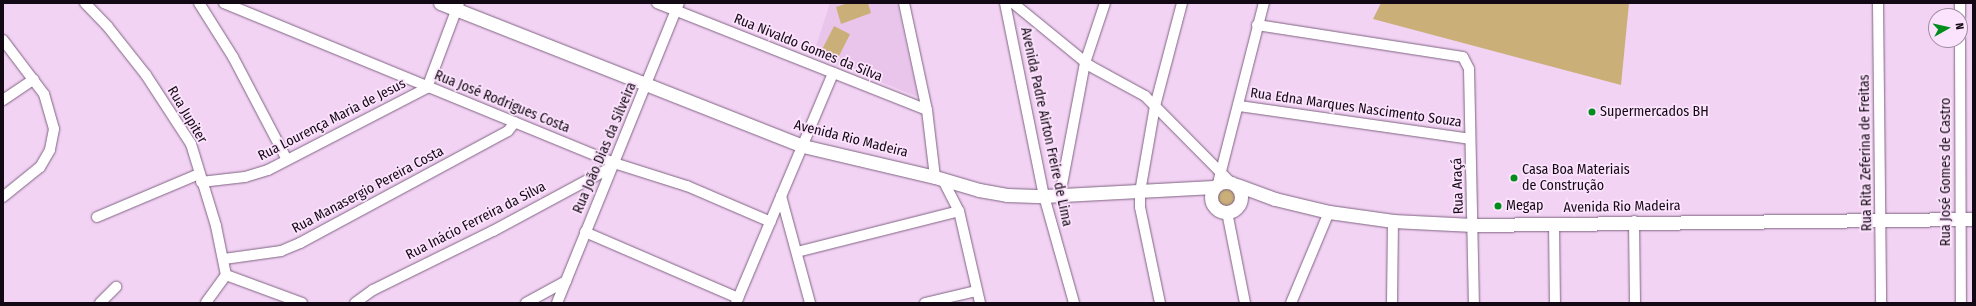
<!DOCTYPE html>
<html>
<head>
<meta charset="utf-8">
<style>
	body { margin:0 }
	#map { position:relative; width:1976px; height:306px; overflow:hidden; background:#f2d3f4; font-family:"Fira Sans Condensed",sans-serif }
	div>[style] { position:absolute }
	.built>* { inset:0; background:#e9c5ec }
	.green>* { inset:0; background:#caaf79; transform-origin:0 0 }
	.round { border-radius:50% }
	.roads { filter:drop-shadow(0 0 1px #806482) drop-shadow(0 0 1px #806482) }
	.minor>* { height:10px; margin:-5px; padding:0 5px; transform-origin:5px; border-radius:5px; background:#fff }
	.major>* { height:13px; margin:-6.5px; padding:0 6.5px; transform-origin:6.5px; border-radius:6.5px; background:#fff }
	.major>.ring { margin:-6.5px; padding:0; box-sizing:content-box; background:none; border:13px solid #fff; border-radius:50% }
	.dots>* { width:11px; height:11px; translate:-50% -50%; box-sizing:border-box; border:2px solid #fce3fd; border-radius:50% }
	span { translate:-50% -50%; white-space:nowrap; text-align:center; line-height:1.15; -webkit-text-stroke:3.5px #fce3fd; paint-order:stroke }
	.street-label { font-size:14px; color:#130914 }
	.poi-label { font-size:14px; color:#130914 }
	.left { translate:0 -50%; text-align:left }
	.frame { position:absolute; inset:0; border:4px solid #130914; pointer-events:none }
	.north { position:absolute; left:1928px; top:8px; width:40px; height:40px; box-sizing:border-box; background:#fce3fd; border:1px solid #9f8ca0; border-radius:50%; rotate:82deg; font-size:11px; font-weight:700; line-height:16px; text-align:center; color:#130914 }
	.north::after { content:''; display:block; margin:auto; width:14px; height:18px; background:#018d1c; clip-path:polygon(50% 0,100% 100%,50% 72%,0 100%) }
</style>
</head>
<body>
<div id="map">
	<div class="built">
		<div style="clip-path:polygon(830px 3px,897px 3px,918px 97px,813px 55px)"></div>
	</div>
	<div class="green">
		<div style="clip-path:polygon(848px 3px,868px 3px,871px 13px,841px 24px,836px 7px)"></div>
		<div style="clip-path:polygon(1381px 3px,1629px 3px,1621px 85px,1373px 19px)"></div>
		<div style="left:834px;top:26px;width:18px;height:32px;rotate:27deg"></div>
		<div class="round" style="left:1217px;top:187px;width:20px;height:20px"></div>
	</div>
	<div class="roads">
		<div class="minor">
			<div style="left:85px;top:3px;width:33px;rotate:46deg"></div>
			<div style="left:108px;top:27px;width:61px;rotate:51.6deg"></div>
			<div style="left:146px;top:75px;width:82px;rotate:56.9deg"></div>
			<div style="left:191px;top:144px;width:86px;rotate:73deg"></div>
			<div style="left:216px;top:226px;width:50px;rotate:78.5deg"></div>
			<div style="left:226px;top:275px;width:34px;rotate:126deg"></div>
			<div style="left:199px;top:3px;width:64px;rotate:57.8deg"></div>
			<div style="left:233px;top:57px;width:116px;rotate:62.3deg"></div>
			<div style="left:224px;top:3px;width:422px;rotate:22.3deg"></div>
			<div style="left:614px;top:163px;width:77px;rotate:17.5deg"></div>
			<div style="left:687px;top:186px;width:91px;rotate:23.2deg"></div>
			<div style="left:657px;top:3px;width:290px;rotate:21.6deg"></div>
			<div style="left:904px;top:3px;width:109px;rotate:77.9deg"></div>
			<div style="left:927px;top:110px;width:67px;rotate:83.2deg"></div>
			<div style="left:1005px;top:3px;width:197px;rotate:78.6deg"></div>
			<div style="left:1044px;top:196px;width:111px;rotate:74.3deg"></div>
			<div style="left:1013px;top:3px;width:99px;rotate:39.3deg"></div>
			<div style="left:1090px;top:66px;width:63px;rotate:28.6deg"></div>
			<div style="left:1145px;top:96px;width:120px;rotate:45.3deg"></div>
			<div style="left:1878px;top:3px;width:300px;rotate:89.4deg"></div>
			<div style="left:1960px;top:3px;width:13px;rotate:90deg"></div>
			<div style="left:1257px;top:25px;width:208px;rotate:8.8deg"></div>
			<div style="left:1463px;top:57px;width:13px;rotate:63deg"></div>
			<div style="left:1469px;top:69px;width:234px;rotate:88.8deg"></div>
			<div style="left:3px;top:40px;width:68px;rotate:52.8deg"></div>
			<div style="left:44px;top:94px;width:36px;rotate:74deg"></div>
			<div style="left:54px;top:129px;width:21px;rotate:101deg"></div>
			<div style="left:50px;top:150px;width:20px;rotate:120deg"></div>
			<div style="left:40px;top:167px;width:48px;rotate:141deg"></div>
			<div style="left:1960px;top:40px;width:263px;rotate:89.8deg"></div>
			<div style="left:3px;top:100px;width:37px;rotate:-34deg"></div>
			<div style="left:1239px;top:106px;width:233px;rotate:8.1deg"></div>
			<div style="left:1219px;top:179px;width:182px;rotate:-75.7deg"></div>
			<div style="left:943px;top:180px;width:35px;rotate:63deg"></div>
			<div style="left:959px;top:211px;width:94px;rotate:77.1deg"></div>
			<div style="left:201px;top:182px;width:44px;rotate:-6.5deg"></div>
			<div style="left:245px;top:177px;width:24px;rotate:-17deg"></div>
			<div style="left:268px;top:170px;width:179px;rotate:-27.3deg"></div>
			<div style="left:427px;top:88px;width:91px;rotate:-69.4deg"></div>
			<div style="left:1060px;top:195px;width:134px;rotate:-79.3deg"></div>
			<div style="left:1085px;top:63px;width:63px;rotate:-71.6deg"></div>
			<div style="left:781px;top:196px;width:111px;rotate:74.8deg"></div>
			<div style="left:1227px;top:212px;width:93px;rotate:78.8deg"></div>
			<div style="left:97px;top:217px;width:111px;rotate:-22.9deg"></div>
			<div style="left:1634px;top:221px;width:82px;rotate:89.3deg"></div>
			<div style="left:1554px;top:224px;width:79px;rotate:89.3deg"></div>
			<div style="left:585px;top:232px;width:167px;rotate:23.3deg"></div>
			<div style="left:797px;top:252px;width:167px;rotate:-14.2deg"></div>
			<div style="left:224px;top:259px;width:58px;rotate:-8deg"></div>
			<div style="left:281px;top:251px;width:21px;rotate:-23deg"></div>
			<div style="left:300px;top:243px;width:236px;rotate:-28.3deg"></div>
			<div style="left:508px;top:131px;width:11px;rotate:-52deg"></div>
			<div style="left:226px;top:275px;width:81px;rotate:20.2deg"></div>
			<div style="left:100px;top:303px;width:23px;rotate:-45deg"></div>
			<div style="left:355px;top:303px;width:22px;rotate:-36deg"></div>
			<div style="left:373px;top:290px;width:134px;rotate:-26.2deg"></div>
			<div style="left:493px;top:231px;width:135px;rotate:-28.3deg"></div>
			<div style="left:526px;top:303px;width:46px;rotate:-28.8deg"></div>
			<div style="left:557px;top:303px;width:324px;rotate:-67.9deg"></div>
			<div style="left:736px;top:303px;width:250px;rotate:-67.1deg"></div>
			<div style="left:925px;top:303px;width:52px;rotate:-13.2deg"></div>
			<div style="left:1160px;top:303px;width:98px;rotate:-101.8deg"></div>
			<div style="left:1140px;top:207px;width:15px;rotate:-90deg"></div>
			<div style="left:1140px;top:192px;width:87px;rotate:-80.1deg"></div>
			<div style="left:1155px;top:106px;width:106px;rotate:-75.3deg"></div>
			<div style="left:1291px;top:303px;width:99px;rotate:-67.3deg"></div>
			<div style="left:1392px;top:303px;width:82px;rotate:-89.3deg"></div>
		</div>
		<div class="major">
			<div style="left:440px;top:3px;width:390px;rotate:21.5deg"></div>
			<div style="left:803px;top:146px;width:136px;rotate:13.2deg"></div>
			<div style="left:935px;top:177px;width:46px;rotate:16.5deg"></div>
			<div style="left:979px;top:190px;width:28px;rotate:10deg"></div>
			<div style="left:1007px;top:195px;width:37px;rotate:2deg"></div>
			<div style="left:1044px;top:196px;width:170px;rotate:-3deg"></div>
			<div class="ring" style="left:1211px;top:182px;width:17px;height:17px"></div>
			<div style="left:1237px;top:185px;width:40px;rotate:20.2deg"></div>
			<div style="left:1275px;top:199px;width:56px;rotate:13.5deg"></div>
			<div style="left:1329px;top:212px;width:65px;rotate:8deg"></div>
			<div style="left:1393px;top:221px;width:80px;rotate:2.9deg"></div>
			<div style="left:1473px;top:225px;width:500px;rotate:-0.69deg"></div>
		</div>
	</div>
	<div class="dots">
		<div style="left:1592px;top:112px;background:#018d1c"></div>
		<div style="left:1514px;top:178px;background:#018d1c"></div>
		<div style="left:1498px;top:206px;background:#018d1c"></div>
	</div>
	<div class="street-label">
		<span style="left:808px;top:48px;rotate:22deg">Rua Nivaldo Gomes da Silva</span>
		<span style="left:502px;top:102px;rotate:22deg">Rua José Rodrigues Costa</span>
		<span style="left:1356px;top:108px;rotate:8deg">Rua Edna Marques Nascimento Souza</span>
		<span style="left:187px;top:115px;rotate:59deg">Rua Jupiter</span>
		<span style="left:332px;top:120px;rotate:-27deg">Rua Lourença Maria de Jesus</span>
		<span style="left:1046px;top:127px;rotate:78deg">Avenida Padre Airton Freire de Lima</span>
		<span style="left:851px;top:139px;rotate:14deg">Avenida Rio Madeira</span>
		<span style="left:605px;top:148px;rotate:-67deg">Rua João Dias da Silveira</span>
		<span style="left:1866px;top:153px;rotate:-91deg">Rua Rita Zeferina de Freitas</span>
		<span style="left:1946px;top:172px;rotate:-90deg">Rua José Gomes de Castro</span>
		<span style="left:1458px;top:186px;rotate:-92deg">Rua Araçá</span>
		<span style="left:368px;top:190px;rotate:-28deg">Rua Manasergio Pereira Costa</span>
		<span style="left:1622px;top:207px;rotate:-1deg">Avenida Rio Madeira</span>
		<span style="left:476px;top:221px;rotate:-27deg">Rua Inácio Ferreira da Silva</span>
	</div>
	<div class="poi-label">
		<span class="left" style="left:1600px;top:112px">Supermercados BH</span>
		<span class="left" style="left:1522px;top:178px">Casa Boa Materiais<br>de Construção</span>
		<span class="left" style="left:1506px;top:206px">Megap</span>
	</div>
	<div class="frame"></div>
	<div class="north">N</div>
</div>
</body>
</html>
